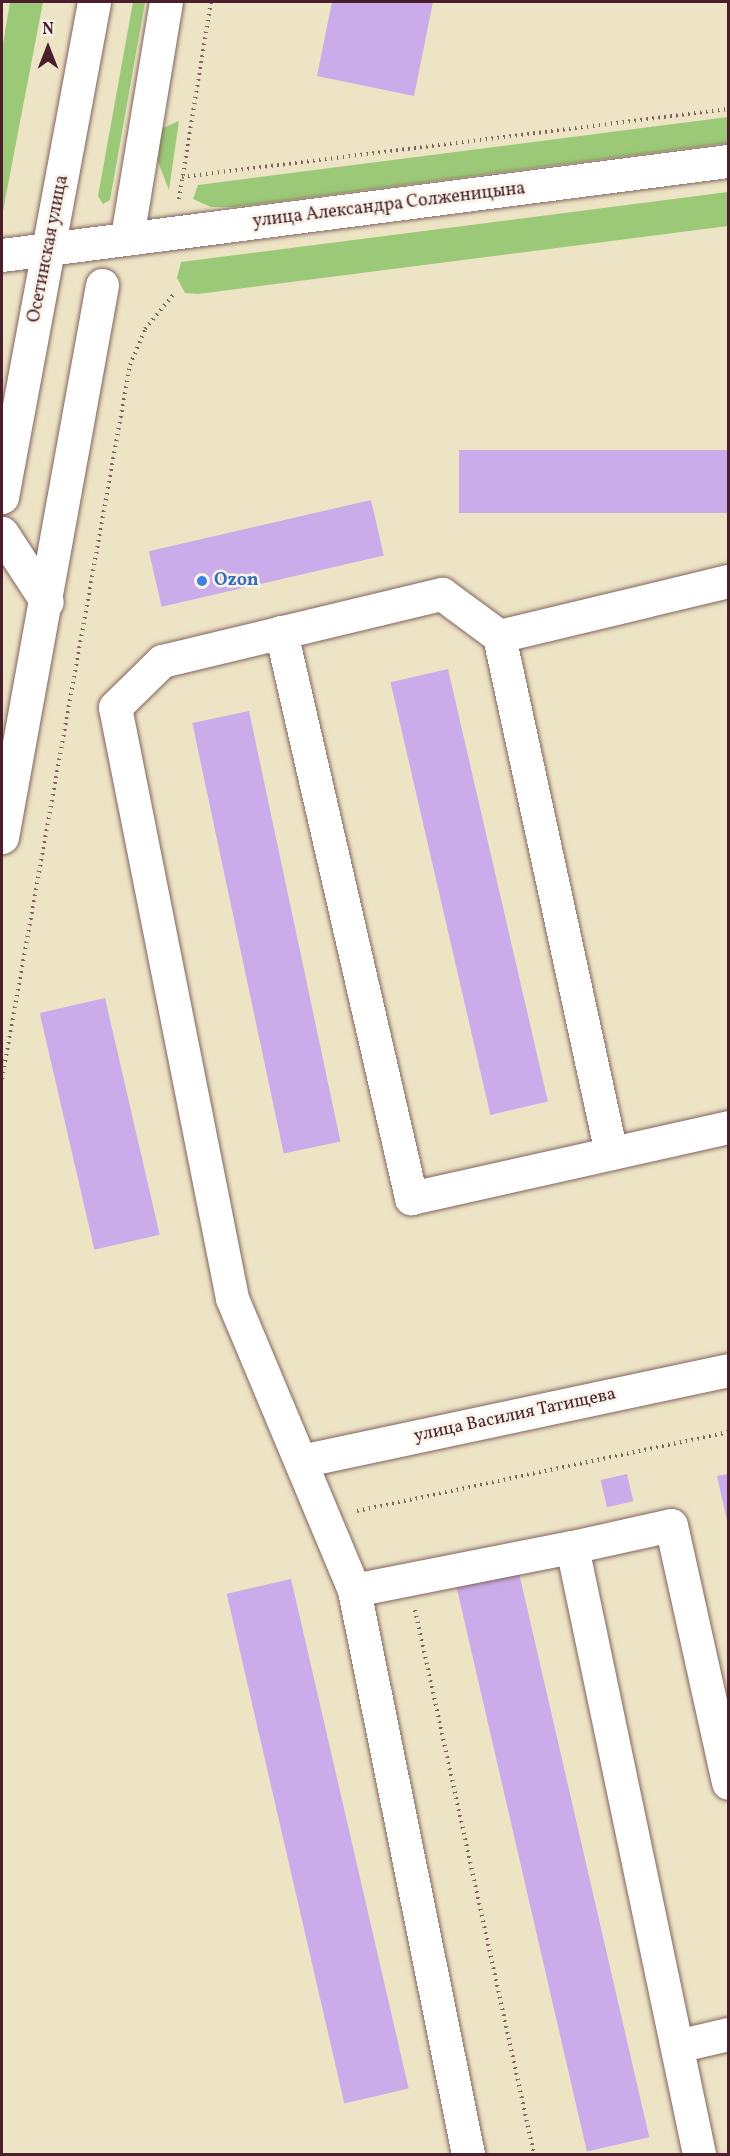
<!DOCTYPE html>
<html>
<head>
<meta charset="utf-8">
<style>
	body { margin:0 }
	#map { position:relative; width:730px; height:2156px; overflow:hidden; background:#ede4c5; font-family:Vollkorn,serif }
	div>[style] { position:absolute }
	.green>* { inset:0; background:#9cc977 }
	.building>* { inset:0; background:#caacea; transform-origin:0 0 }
	.path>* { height:4px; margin-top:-2px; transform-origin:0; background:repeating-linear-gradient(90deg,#836461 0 1.5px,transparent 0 6px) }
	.roads { filter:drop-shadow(0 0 2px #836461) drop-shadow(0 0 2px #836461) }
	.minor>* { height:33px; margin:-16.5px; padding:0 16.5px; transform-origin:16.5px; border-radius:16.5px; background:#fff }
	.dots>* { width:16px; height:16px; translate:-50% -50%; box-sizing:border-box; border:3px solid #f7f3e8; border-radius:50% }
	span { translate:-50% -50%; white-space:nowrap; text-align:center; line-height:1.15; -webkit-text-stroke:5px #f7f3e8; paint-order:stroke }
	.street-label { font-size:18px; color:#4a1f2b }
	.shop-label { font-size:18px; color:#366cbe; font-weight:700 }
	.left { translate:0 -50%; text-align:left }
	.frame { position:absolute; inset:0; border:3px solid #4a1f2b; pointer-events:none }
	.north { position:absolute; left:18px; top:18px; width:60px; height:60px; -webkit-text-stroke:4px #f7f3e8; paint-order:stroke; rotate:0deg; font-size:16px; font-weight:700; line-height:24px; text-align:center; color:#4a1f2b }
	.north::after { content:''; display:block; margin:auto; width:21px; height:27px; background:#4a1f2b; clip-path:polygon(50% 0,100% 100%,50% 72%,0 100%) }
</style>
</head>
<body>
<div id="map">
	<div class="green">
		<div style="clip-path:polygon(10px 2px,43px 2px,2px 216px,2px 50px)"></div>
		<div style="clip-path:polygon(133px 2px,145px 2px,110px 200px,103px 204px,98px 196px)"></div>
		<div style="clip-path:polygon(728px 117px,728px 143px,234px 207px,211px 207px,193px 199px,198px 185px)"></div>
		<div style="clip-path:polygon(179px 121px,169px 190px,155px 154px,156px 131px)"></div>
		<div style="clip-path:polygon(728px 192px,728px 226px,198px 294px,185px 293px,177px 278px,181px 262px)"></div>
	</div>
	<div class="building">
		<div style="clip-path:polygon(332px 2px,433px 2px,414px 96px,317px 76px)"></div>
		<div style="left:728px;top:450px;width:63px;height:269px;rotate:90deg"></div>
		<div style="left:371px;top:500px;width:57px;height:228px;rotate:77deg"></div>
		<div style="left:448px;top:669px;width:444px;height:59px;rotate:77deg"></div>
		<div style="left:249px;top:711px;width:440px;height:58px;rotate:78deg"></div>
		<div style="left:105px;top:998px;width:243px;height:67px;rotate:77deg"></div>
		<div style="left:627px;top:1474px;width:28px;height:27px;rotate:77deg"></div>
		<div style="clip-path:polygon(728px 1474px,728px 1525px,717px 1476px)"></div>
		<div style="left:519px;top:1573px;width:579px;height:64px;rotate:77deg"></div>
		<div style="left:291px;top:1579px;width:523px;height:66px;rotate:77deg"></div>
	</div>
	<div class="path">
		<div style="left:182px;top:177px;width:550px;rotate:-7.1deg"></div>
		<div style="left:179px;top:199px;width:200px;rotate:-80.8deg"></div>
		<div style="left:2px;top:1079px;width:725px;rotate:-79.84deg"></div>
		<div style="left:130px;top:365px;width:39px;rotate:-67deg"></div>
		<div style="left:145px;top:329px;width:44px;rotate:-50.5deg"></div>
		<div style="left:357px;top:1511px;width:379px;rotate:-12deg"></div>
		<div style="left:415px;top:1610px;width:557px;rotate:77.66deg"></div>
	</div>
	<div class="roads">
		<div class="minor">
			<div style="left:127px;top:237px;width:238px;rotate:-80.6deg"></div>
			<div style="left:2px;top:255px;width:732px;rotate:-7.38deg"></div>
			<div style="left:2px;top:497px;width:503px;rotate:-79.47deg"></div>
			<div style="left:2px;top:533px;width:82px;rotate:56.9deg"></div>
			<div style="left:281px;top:632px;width:581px;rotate:77.06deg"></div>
			<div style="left:411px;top:1198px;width:325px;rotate:-12.6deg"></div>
			<div style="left:499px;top:636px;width:529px;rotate:77.78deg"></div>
			<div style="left:2px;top:837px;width:561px;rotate:-79.73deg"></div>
			<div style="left:301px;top:1461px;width:437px;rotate:-12deg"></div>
			<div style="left:572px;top:1547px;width:101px;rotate:-12.5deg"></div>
			<div style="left:671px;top:1525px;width:264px;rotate:77.5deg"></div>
			<div style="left:354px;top:1590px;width:222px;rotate:-11.2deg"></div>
			<div style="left:572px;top:1547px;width:620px;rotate:78.18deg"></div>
			<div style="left:677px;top:2046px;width:52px;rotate:-13.2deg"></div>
			<div style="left:468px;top:2154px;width:575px;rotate:-101.43deg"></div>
			<div style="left:354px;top:1590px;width:316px;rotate:-112.7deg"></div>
			<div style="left:232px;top:1298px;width:602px;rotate:-101.2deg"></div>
			<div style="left:115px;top:707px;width:66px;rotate:-44.4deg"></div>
			<div style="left:162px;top:661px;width:288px;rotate:-13.5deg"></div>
			<div style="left:442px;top:594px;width:71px;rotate:36.4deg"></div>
			<div style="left:499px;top:636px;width:236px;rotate:-13.5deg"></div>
		</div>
	</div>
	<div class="dots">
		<div style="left:202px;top:581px;background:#3f7fe0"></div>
	</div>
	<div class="street-label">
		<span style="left:389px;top:206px;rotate:-7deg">улица Александра Солженицына</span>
		<span style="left:49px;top:249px;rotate:-79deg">Осетинская улица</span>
		<span style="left:515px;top:1416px;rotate:-12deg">улица Василия Татищева</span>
	</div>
	<div class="shop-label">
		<span class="left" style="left:214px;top:581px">Ozon</span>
	</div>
	<div class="frame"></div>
	<div class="north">N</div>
</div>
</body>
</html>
